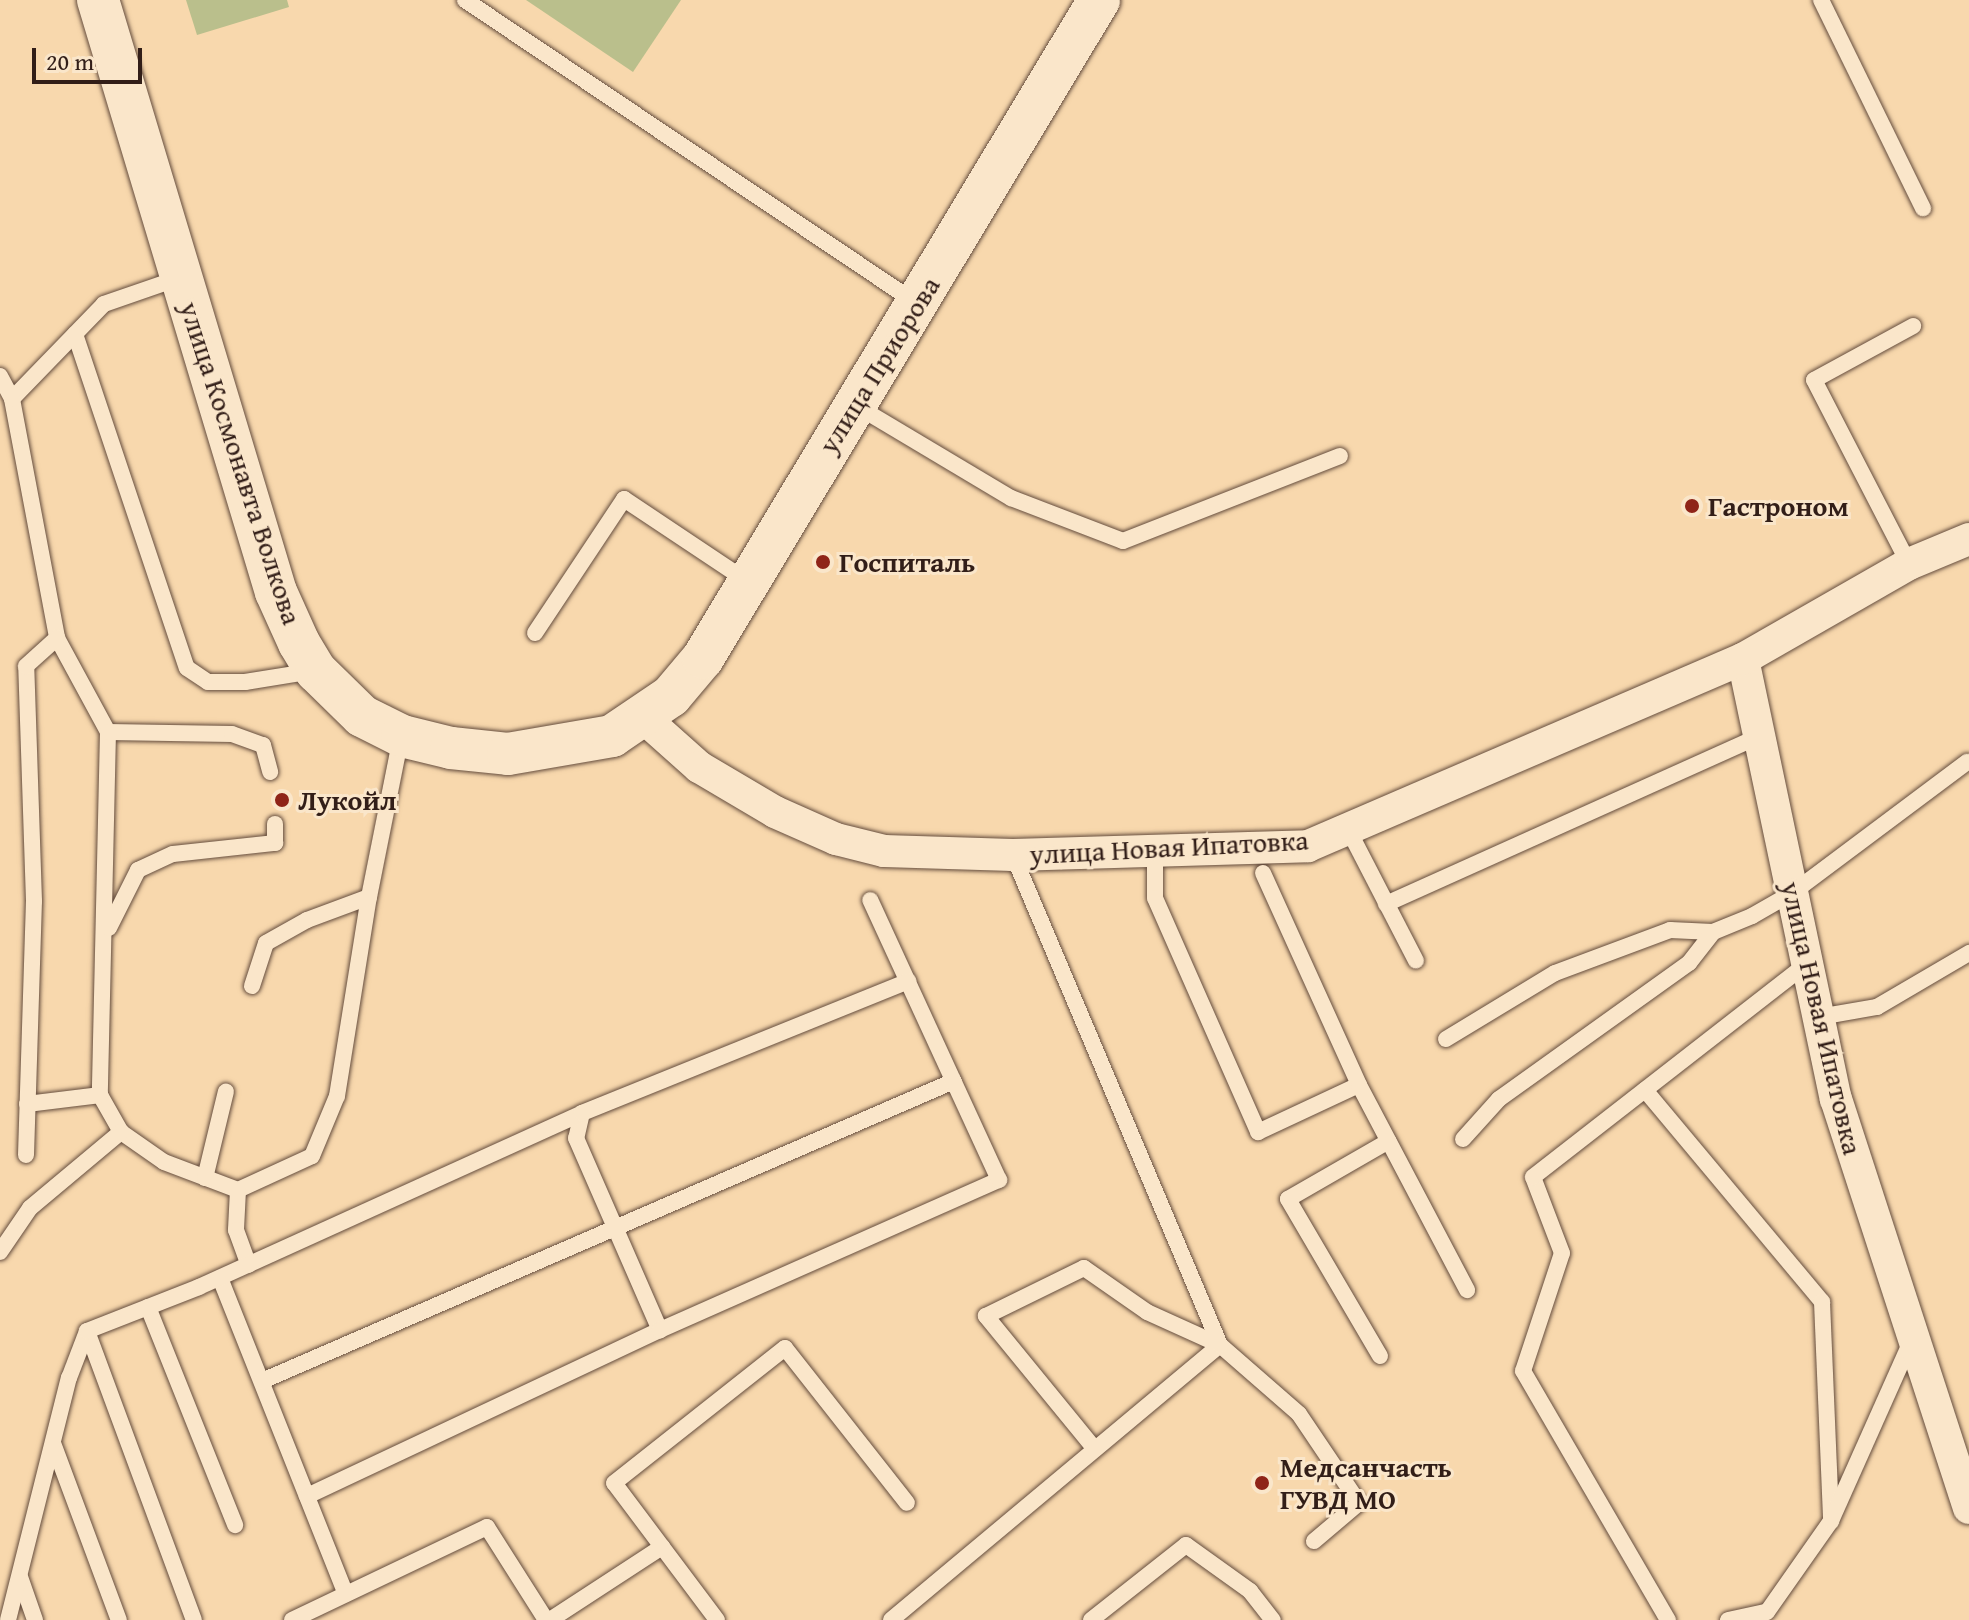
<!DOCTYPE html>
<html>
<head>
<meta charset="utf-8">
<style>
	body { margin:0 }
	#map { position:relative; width:1969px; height:1620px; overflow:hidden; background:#f8d8ad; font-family:"Gentium Book Plus",serif }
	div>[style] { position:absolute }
	.green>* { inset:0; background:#babf8c }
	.roads { filter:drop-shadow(0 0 2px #644c3d) drop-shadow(0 0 2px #644c3d) }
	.service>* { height:16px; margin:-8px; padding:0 8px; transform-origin:8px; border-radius:8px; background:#fae6ca }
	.minor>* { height:32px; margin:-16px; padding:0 16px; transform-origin:16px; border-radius:16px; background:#fae6ca }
	.tertiary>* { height:42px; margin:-21px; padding:0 21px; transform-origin:21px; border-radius:21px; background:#fae6ca }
	.dots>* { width:22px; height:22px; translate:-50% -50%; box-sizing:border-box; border:4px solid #fae6ca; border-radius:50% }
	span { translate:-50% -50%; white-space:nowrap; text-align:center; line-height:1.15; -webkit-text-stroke:6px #fae6ca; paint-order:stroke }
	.street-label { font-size:28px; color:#321e18 }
	.poi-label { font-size:28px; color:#321e18; font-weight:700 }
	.left { translate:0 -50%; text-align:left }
	.scale { position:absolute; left:32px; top:48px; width:110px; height:36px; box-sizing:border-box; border:4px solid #321e18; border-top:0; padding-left:10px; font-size:24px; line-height:28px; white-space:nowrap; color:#321e18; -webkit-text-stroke:6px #fae6ca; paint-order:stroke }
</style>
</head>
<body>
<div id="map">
	<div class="green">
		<div style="clip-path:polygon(186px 0,287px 0,289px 7px,197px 35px)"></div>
		<div style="clip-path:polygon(526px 0,681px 0,633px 72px)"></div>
	</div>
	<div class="roads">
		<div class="service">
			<div style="left:465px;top:0;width:542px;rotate:33.87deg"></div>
			<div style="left:1821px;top:0;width:232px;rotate:63.9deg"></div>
			<div style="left:182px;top:277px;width:83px;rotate:160.9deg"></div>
			<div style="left:104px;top:304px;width:132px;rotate:134.1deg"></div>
			<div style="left:12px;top:399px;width:243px;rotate:79.3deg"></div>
			<div style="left:57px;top:638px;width:107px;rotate:61.5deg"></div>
			<div style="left:108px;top:732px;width:363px;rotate:91.3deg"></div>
			<div style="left:100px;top:1095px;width:43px;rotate:60.4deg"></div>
			<div style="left:121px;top:1132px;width:52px;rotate:34.9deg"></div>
			<div style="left:164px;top:1162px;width:79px;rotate:20.7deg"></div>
			<div style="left:238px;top:1190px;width:81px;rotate:-24.7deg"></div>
			<div style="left:312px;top:1156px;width:65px;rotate:-67.4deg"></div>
			<div style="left:337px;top:1096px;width:202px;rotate:-80.9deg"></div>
			<div style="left:369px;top:897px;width:163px;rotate:-78.7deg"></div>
			<div style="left:75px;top:334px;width:352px;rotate:71.5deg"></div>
			<div style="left:187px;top:668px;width:25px;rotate:34deg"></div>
			<div style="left:208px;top:682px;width:37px"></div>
			<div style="left:245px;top:682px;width:70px;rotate:-9.1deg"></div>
			<div style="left:0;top:376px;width:26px;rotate:62deg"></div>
			<div style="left:855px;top:405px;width:182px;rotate:30.8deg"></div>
			<div style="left:1011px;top:498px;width:120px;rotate:21deg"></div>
			<div style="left:1123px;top:541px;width:233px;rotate:-21.4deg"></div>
			<div style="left:1909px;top:564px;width:207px;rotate:-117.3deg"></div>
			<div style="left:1814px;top:380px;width:113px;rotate:-28.6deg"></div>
			<div style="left:535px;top:633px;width:161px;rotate:-56.4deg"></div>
			<div style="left:624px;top:499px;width:148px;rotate:33.7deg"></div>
			<div style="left:108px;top:732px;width:124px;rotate:0.9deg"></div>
			<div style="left:232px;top:734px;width:33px;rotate:20deg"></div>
			<div style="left:263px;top:745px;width:28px;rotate:75deg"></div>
			<div style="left:1348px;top:829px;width:148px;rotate:62.7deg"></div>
			<div style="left:1155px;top:851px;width:47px;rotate:90deg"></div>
			<div style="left:1155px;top:898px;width:256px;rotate:66.2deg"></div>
			<div style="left:1258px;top:1132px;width:111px;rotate:-25deg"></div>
			<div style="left:1263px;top:873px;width:233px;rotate:65.6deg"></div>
			<div style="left:1359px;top:1085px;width:232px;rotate:62.2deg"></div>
			<div style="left:1386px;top:904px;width:409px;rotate:-24.2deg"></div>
			<div style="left:109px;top:928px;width:65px;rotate:-63.4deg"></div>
			<div style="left:138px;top:870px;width:38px;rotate:-25deg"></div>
			<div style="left:173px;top:854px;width:103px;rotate:-6.2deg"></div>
			<div style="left:275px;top:843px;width:19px;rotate:-90deg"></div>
			<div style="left:252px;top:986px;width:45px;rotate:-72deg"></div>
			<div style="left:266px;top:943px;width:47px;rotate:-29.3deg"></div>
			<div style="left:307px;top:920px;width:66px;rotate:-20.4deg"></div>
			<div style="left:1819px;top:1017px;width:59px;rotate:-9.8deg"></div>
			<div style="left:1877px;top:1007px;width:107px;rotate:-30.4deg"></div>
			<div style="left:1446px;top:1039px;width:127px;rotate:-31.2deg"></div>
			<div style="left:1555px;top:973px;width:123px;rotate:-20.5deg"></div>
			<div style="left:1670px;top:930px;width:43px;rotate:2.7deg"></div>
			<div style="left:1713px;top:932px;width:42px;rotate:-22.3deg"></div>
			<div style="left:1752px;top:916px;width:46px;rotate:-29.9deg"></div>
			<div style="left:1792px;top:893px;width:219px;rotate:-36.8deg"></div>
			<div style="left:1645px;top:1090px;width:276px;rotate:50.1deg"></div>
			<div style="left:1822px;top:1302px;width:219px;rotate:87.6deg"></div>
			<div style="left:27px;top:1104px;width:74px;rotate:-7deg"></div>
			<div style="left:582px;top:1113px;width:26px;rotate:103deg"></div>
			<div style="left:576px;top:1138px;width:210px;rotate:66.4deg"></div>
			<div style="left:1463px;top:1139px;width:54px;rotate:-48deg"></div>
			<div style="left:1499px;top:1099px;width:234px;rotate:-35.6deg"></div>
			<div style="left:1689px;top:963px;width:39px;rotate:-52deg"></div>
			<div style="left:26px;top:1155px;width:254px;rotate:-88.2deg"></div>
			<div style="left:34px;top:901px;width:235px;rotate:-91.9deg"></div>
			<div style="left:26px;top:666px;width:42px;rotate:-42.1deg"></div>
			<div style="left:205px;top:1178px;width:89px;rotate:-76.4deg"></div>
			<div style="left:238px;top:1190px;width:40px;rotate:92.9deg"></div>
			<div style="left:236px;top:1230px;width:37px;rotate:70deg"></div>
			<div style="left:0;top:1252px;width:53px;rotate:-55.7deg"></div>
			<div style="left:30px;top:1208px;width:119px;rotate:-39.9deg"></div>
			<div style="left:220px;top:1278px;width:340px;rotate:68.3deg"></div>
			<div style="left:148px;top:1307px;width:235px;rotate:68.2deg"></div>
			<div style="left:87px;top:1331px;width:308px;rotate:69.7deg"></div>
			<div style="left:1380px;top:1356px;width:182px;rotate:-120.4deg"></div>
			<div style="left:1288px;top:1199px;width:116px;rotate:-29.9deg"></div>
			<div style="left:262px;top:1381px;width:754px;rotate:-23.44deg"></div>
			<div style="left:53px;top:1443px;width:189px;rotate:69.6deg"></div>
			<div style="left:1094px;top:1448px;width:171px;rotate:-129.3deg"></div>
			<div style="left:986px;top:1316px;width:109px;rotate:-26.1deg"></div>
			<div style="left:1084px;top:1268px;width:77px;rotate:34.9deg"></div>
			<div style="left:1147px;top:1312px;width:80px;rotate:24.3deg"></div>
			<div style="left:1220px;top:1345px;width:105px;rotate:41.1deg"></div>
			<div style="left:1299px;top:1414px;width:107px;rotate:56deg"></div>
			<div style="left:1359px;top:1503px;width:59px;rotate:139.8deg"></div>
			<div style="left:307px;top:1496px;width:390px;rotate:-25.2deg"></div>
			<div style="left:660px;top:1330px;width:371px;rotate:-23.9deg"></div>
			<div style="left:999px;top:1180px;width:308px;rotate:-114.7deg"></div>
			<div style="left:20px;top:1577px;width:46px;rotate:70.8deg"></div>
			<div style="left:8px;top:1620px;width:250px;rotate:-75.9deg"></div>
			<div style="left:69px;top:1378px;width:50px;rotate:-69deg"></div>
			<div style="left:87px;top:1331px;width:120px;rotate:-21.4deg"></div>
			<div style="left:199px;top:1287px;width:421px;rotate:-24.4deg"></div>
			<div style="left:582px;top:1113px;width:352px;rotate:-22deg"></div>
			<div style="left:292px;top:1620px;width:216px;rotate:-25.5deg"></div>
			<div style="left:487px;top:1527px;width:110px;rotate:57.6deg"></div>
			<div style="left:550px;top:1620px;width:134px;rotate:-33.1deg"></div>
			<div style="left:717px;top:1620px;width:171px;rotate:-126.9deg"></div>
			<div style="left:614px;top:1483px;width:218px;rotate:-38.3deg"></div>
			<div style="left:785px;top:1348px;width:197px;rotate:51.8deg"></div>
			<div style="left:891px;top:1620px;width:429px;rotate:-39.9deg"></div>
			<div style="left:1220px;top:1345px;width:532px;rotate:-112.9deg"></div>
			<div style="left:1091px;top:1620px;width:121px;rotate:-38.3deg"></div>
			<div style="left:1186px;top:1545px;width:79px;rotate:35.7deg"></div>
			<div style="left:1250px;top:1591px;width:37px;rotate:52deg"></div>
			<div style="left:1668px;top:1620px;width:288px;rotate:-120.2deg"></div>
			<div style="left:1523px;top:1371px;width:124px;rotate:-71.7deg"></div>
			<div style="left:1562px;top:1253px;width:81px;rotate:-110.9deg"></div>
			<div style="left:1533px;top:1177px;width:347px;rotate:-37.9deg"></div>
			<div style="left:1728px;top:1620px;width:40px;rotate:-12deg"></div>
			<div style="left:1767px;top:1612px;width:111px;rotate:-54.9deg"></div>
			<div style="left:1831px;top:1521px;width:199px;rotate:-66deg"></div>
		</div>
		<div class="minor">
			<div style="left:1743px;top:659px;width:450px;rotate:78.1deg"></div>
			<div style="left:1836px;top:1099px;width:430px;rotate:72deg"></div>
			<div style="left:644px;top:718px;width:74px;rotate:41.7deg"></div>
			<div style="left:699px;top:767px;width:88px;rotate:30.6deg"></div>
			<div style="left:775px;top:812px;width:67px;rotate:23.9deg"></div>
			<div style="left:836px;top:839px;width:49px;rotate:14deg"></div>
			<div style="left:884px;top:851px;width:129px;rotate:1.8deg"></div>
			<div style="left:1013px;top:855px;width:295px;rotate:-1.7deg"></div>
			<div style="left:1308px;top:846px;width:473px;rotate:-23.3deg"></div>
			<div style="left:1743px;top:659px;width:191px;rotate:-29.8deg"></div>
			<div style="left:1909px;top:564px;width:65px;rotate:-22.6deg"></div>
		</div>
		<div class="tertiary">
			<div style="left:98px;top:0;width:618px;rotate:73.27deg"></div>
			<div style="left:276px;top:592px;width:56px;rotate:65.7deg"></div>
			<div style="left:299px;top:643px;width:33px;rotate:59deg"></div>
			<div style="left:316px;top:671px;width:64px;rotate:44.4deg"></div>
			<div style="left:362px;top:716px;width:45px;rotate:26.6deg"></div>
			<div style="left:402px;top:736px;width:50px;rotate:13.8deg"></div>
			<div style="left:451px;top:748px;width:57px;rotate:6deg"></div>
			<div style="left:508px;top:754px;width:106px;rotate:-9.8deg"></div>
			<div style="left:612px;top:736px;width:71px;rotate:-34.1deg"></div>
			<div style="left:671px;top:696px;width:50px;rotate:-49.9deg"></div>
			<div style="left:703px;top:658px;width:768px;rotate:-58.96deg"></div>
		</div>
	</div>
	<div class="dots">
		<div style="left:1692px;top:506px;background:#8f2418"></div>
		<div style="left:823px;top:562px;background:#8f2418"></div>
		<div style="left:282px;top:800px;background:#8f2418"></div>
		<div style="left:1262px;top:1483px;background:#8f2418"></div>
	</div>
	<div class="street-label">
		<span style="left:879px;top:365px;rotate:-58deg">улица Приорова</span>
		<span style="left:241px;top:463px;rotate:72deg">улица Космонавта Волкова</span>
		<span style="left:1169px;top:847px;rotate:-3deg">улица Новая Ипатовка</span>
		<span style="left:1822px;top:1018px;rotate:77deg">улица Новая Ипатовка</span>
	</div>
	<div class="poi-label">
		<span class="left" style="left:1708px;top:506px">Гастроном</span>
		<span class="left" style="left:839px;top:562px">Госпиталь</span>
		<span class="left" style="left:298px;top:800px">Лукойл</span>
		<span class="left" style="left:1280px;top:1483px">Медсанчасть<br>ГУВД МО</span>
	</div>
	<div class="scale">20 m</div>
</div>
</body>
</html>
